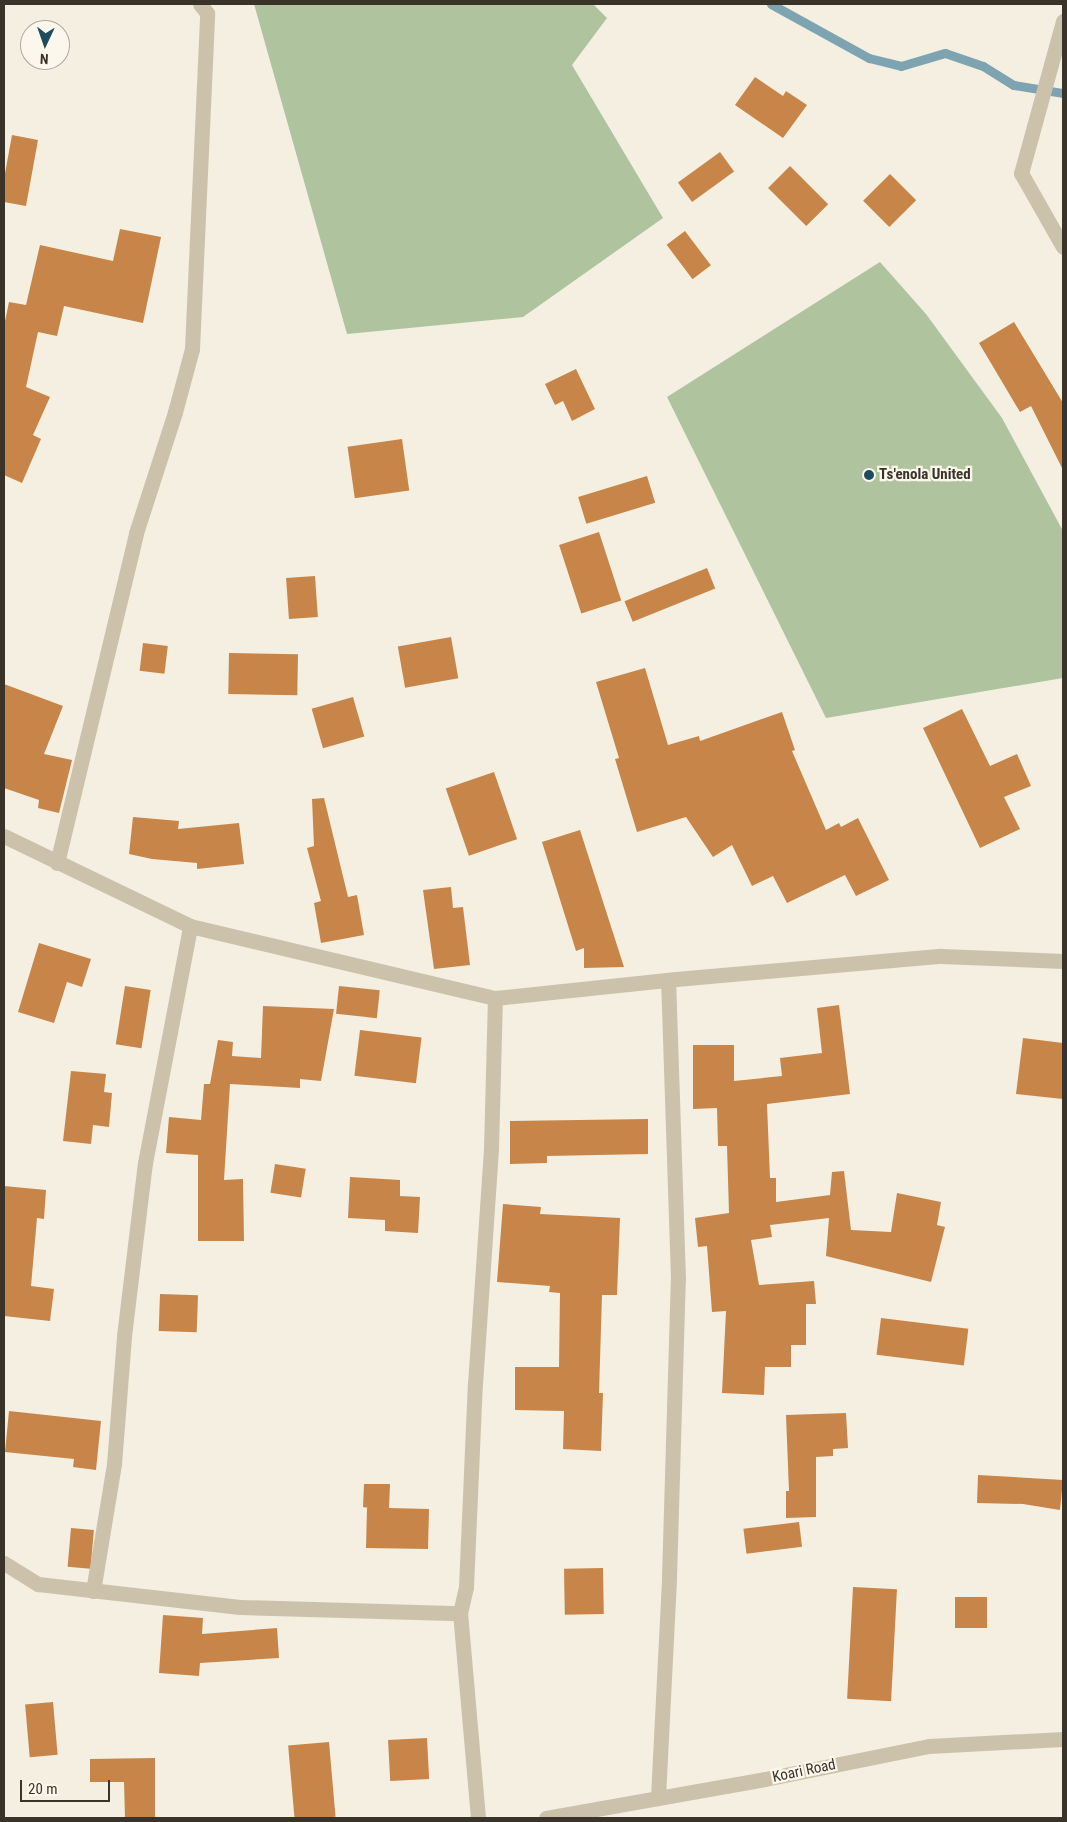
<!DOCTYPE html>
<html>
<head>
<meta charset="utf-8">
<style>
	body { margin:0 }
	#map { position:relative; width:1067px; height:1822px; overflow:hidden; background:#f4efe0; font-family:"Roboto Condensed",sans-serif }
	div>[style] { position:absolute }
	.green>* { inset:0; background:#afc39f }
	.stream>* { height:9px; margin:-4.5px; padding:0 4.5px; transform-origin:4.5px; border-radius:4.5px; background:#7ea4b2 }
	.building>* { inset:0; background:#c88549; transform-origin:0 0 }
	.minor>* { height:15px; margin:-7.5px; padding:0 7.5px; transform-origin:7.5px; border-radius:7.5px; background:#ccc2ab }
	.dots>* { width:14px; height:14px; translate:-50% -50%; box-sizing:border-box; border:2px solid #fbf7ec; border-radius:50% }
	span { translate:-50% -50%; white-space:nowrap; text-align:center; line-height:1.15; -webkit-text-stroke:4.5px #fbf7ec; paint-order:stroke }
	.poi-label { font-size:15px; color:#3a332a; font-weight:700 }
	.left { translate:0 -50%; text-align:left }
	.street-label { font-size:15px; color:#3a332a }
	.frame { position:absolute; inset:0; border:5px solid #3a332a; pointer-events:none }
	.north { position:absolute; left:20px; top:20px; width:50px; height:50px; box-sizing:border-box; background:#fbf7ec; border:1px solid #aea99e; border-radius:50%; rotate:183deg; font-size:14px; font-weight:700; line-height:20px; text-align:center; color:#3a332a }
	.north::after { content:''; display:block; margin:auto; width:18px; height:22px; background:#1e4b5d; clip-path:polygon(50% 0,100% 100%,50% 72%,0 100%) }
	.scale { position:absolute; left:20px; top:1780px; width:90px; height:22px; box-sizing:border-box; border:2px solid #3a332a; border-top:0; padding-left:6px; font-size:15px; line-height:18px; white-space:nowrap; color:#3a332a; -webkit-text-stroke:4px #fbf7ec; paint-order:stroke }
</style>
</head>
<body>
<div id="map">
	<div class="green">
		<div style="clip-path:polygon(254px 4px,593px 4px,607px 18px,572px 65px,663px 218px,523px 317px,347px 334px)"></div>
		<div style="clip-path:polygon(880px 262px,926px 314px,1002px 418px,1063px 531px,1063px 678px,826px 718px,667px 397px)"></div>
	</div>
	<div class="stream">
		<div style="left:771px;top:4px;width:112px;rotate:28.9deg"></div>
		<div style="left:869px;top:58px;width:33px;rotate:14deg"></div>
		<div style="left:901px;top:66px;width:46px;rotate:-16.5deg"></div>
		<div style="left:945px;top:53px;width:40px;rotate:18.9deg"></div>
		<div style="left:983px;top:66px;width:36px;rotate:32deg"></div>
		<div style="left:1014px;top:85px;width:50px;rotate:9.3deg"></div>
	</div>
	<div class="building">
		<div style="clip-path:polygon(755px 77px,783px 96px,786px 91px,807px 105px,783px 138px,735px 105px)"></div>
		<div style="clip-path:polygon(12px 135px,38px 140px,26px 206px,4px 202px,4px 179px)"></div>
		<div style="left:720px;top:152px;width:24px;height:52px;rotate:54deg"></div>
		<div style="left:790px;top:166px;width:54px;height:31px;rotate:45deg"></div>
		<div style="left:890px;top:174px;width:37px;height:38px;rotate:45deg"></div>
		<div style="clip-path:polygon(120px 229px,161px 237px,143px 323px,64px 306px,57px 336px,38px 332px,26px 387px,50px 397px,33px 435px,41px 439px,22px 483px,4px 475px,4px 326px,9px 302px,26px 305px,40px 245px,113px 261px)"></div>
		<div style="left:685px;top:231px;width:43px;height:23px;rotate:53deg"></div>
		<div style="clip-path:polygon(1014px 322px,1063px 403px,1063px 470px,1031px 406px,1020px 412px,979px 343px)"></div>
		<div style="clip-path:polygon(576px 369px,595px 409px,572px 421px,563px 401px,555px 405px,545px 384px)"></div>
		<div style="left:402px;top:439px;width:52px;height:55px;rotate:82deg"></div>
		<div style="left:647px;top:476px;width:28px;height:72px;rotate:73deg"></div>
		<div style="left:599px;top:532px;width:72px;height:42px;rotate:72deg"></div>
		<div style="left:707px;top:568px;width:22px;height:89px;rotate:68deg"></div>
		<div style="left:315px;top:576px;width:41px;height:29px;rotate:86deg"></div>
		<div style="left:451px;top:637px;width:42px;height:54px;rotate:80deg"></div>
		<div style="left:143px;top:643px;width:25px;height:28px;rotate:7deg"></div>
		<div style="left:229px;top:653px;width:69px;height:41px;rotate:1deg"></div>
		<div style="clip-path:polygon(645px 668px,668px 745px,699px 736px,700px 741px,782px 712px,795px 750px,792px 751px,826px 830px,839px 823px,841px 827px,858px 818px,889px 880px,856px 896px,845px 875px,787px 903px,773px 876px,752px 886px,732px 845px,713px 857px,686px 817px,637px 832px,615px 759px,619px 758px,596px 682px)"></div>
		<div style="clip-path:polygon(4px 684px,63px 706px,44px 754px,72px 760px,59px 813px,38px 808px,39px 800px,4px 788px)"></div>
		<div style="left:353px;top:697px;width:41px;height:43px;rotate:74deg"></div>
		<div style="clip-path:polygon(962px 709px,990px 766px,1017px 754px,1031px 786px,1004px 797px,1020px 829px,980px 848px,923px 728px)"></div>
		<div style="left:494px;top:772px;width:71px;height:51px;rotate:71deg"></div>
		<div style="clip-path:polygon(324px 798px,348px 897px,357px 895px,364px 935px,321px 943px,314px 903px,321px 901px,307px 848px,314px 846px,312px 799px)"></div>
		<div style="clip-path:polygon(133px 817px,179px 821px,178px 829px,239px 823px,244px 864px,197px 869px,197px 863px,152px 859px,129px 854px)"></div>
		<div style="clip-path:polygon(580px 830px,624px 967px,584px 968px,584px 948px,576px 951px,542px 842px)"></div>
		<div style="clip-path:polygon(451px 887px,453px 908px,463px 907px,470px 965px,434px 969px,423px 890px)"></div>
		<div style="clip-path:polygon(39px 943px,91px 959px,82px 987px,67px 982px,54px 1023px,18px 1012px)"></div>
		<div style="left:125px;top:986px;width:26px;height:59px;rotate:9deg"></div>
		<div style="left:339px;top:986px;width:41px;height:28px;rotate:6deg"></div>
		<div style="clip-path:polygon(839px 1005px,850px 1094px,767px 1104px,770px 1178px,776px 1178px,776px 1202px,830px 1195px,832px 1172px,844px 1171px,851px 1230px,891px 1232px,897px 1193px,941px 1202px,937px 1225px,945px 1227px,931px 1282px,826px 1256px,829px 1218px,770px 1225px,772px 1237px,751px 1240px,759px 1285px,814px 1281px,816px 1304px,806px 1304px,806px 1345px,791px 1345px,791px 1367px,765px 1367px,764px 1395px,722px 1393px,726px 1311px,712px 1312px,707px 1246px,698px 1247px,695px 1218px,729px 1213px,727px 1146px,718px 1146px,717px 1108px,693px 1109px,693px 1045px,734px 1045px,734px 1081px,782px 1076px,780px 1058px,822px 1053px,817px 1008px)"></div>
		<div style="clip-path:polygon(263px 1006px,334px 1009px,321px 1081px,300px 1079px,300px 1088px,230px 1084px,224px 1180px,243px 1179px,244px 1241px,198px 1241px,198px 1155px,166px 1153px,169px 1117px,201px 1120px,204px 1084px,210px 1084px,218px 1040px,233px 1042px,232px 1056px,261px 1058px)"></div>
		<div style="left:360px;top:1030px;width:62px;height:46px;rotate:7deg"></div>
		<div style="clip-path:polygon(1023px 1038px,1063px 1043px,1063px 1099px,1016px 1094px)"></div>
		<div style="clip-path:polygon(71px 1071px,106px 1074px,104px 1092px,112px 1093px,109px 1127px,93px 1125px,91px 1144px,63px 1141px)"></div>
		<div style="clip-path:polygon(648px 1119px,648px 1154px,547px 1156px,547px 1163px,510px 1164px,510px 1121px)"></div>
		<div style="left:275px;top:1164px;width:31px;height:29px;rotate:9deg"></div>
		<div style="clip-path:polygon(350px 1177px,400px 1180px,400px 1196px,420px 1197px,418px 1233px,385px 1231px,385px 1220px,348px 1218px)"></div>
		<div style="clip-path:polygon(4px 1186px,46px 1190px,44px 1219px,37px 1218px,31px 1286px,54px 1289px,50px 1321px,4px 1316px)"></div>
		<div style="clip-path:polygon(503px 1204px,541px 1207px,540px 1214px,620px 1218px,617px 1295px,602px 1295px,599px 1393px,603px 1393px,601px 1451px,563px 1449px,564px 1411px,515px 1410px,515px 1367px,559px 1367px,560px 1293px,549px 1292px,550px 1286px,497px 1282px)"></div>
		<div style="left:160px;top:1294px;width:38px;height:37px;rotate:2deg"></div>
		<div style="left:881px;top:1318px;width:88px;height:37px;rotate:7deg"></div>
		<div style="clip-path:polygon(9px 1411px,101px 1421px,96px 1470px,73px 1467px,74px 1459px,5px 1452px)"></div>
		<div style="clip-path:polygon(846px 1413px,848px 1448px,833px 1449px,833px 1456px,816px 1457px,816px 1517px,786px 1518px,786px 1491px,789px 1491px,786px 1415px)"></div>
		<div style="clip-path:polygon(978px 1475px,1063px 1480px,1060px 1510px,1023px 1504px,977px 1503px)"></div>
		<div style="clip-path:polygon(364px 1484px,390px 1484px,389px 1508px,429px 1509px,428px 1549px,366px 1548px,367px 1508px,369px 1508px,363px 1507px)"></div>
		<div style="left:799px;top:1522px;width:25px;height:56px;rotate:83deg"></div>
		<div style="left:71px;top:1528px;width:23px;height:39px;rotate:5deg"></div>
		<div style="left:603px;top:1568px;width:46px;height:39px;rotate:89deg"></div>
		<div style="left:853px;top:1587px;width:44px;height:112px;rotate:3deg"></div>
		<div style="left:955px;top:1597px;width:32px;height:31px"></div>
		<div style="clip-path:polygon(163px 1615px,203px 1618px,202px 1634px,277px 1628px,279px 1658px,200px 1663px,199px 1676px,159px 1673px)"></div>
		<div style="left:53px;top:1702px;width:53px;height:28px;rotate:85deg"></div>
		<div style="left:427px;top:1738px;width:41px;height:39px;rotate:87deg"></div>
		<div style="left:329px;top:1742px;width:75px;height:41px;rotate:85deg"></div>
		<div style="clip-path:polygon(155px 1758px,155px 1818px,125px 1818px,124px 1782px,90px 1782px,90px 1759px)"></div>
	</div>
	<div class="minor">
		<div style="left:1063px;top:21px;width:158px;rotate:105.4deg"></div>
		<div style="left:1021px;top:173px;width:85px;rotate:60.4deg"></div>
		<div style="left:4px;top:836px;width:207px;rotate:25.8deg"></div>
		<div style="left:190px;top:926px;width:313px;rotate:13.3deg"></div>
		<div style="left:495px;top:998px;width:182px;rotate:-6deg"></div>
		<div style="left:676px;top:979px;width:266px;rotate:-5deg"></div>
		<div style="left:941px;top:956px;width:122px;rotate:2.3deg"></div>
		<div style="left:57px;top:863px;width:339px;rotate:-76.5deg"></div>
		<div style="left:136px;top:533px;width:127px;rotate:-72.1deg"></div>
		<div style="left:175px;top:412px;width:65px;rotate:-74.9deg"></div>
		<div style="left:192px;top:349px;width:336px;rotate:-87.4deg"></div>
		<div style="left:207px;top:13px;width:11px;rotate:-128deg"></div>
		<div style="left:4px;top:1563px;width:40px;rotate:32deg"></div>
		<div style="left:38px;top:1584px;width:203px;rotate:6.5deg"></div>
		<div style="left:240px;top:1607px;width:220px;rotate:1.6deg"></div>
		<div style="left:93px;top:1591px;width:129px;rotate:-80.6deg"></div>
		<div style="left:114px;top:1464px;width:128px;rotate:-85.5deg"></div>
		<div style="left:124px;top:1336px;width:174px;rotate:-83.1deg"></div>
		<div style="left:145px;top:1163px;width:241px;rotate:-79.2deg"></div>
		<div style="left:658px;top:1797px;width:220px;rotate:-87.1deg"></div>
		<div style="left:669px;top:1577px;width:298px;rotate:-88.3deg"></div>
		<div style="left:678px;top:1279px;width:298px;rotate:-91.9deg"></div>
		<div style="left:478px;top:1818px;width:206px;rotate:-95deg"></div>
		<div style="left:460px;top:1613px;width:27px;rotate:-77deg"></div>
		<div style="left:466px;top:1587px;width:203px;rotate:-87.5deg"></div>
		<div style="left:475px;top:1384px;width:236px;rotate:-86.1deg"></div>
		<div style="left:491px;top:1149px;width:151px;rotate:-88.5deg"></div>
		<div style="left:546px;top:1818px;width:222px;rotate:-10.1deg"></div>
		<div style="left:765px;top:1779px;width:167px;rotate:-11.4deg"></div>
		<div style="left:929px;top:1746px;width:134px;rotate:-3deg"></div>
	</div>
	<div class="dots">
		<div style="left:869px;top:475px;background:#1e4b5d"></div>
	</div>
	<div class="poi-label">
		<span class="left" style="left:879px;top:475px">Ts'enola United</span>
	</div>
	<div class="street-label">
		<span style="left:804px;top:1771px;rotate:-12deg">Koari Road</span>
	</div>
	<div class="frame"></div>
	<div class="north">N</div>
	<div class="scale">20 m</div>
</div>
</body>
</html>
